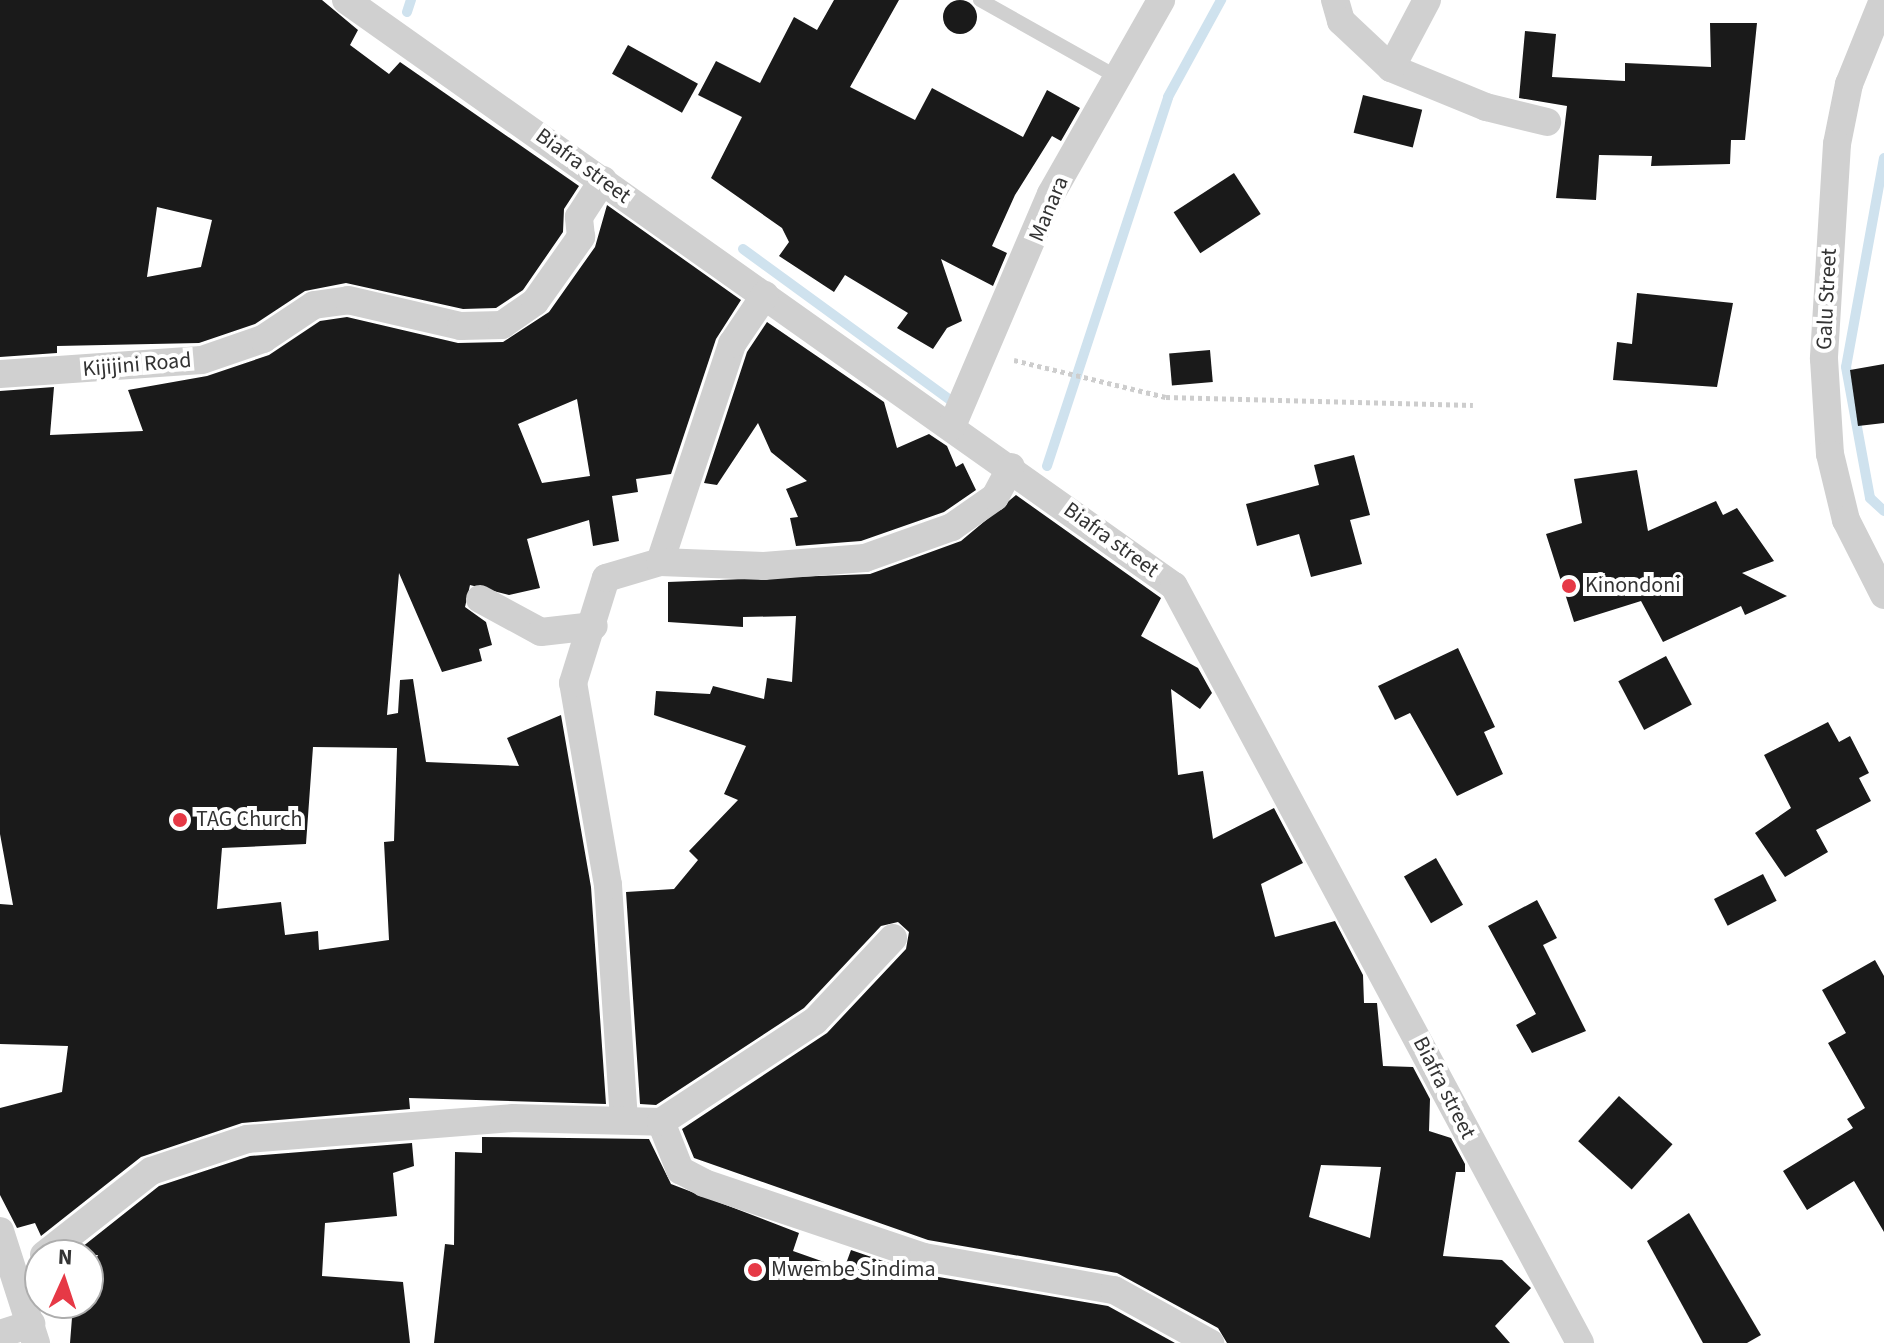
<!DOCTYPE html>
<html>
<head>
<meta charset="utf-8">
<style>
	body { margin:0 }
	#map { position:relative; width:1884px; height:1343px; overflow:hidden; background:#fff; font-family:"Source Sans 3",sans-serif }
	div>[style] { position:absolute }
	.stream>* { height:10px; margin:-5px; padding:0 5px; transform-origin:5px; border-radius:5px; background:#cfe2ee }
	.building>* { inset:0; background:#1a1a1a; transform-origin:0 0 }
	.round { border-radius:50% }
	.path>* { height:5px; margin-top:-2.5px; transform-origin:0; background:repeating-linear-gradient(90deg,#cdcdcd 0 4px,transparent 0 8px) }
	.service>* { height:14px; margin:-7px; padding:0 7px; transform-origin:7px; border-radius:7px; background:#d0d0d0 }
	.minor>* { height:28px; margin:-14px; padding:0 14px; transform-origin:14px; border-radius:14px; background:#d0d0d0 }
	.dots>* { width:22px; height:22px; translate:-50% -50%; box-sizing:border-box; border:4px solid #fff; border-radius:50% }
	span { translate:-50% -50%; white-space:nowrap; text-align:center; line-height:1.15; -webkit-text-stroke:8px #fff; paint-order:stroke }
	.street-label { font-size:22px; color:#333 }
	.poi-label { font-size:22px; color:#333 }
	.left { translate:0 -50%; text-align:left }
	.north { position:absolute; left:24px; top:1239px; width:80px; height:80px; box-sizing:border-box; background:#fff; border:2px solid #adadad; border-radius:50%; rotate:3deg; font-size:22px; font-weight:700; line-height:32px; text-align:center; color:#333 }
	.north::after { content:''; display:block; margin:auto; width:28px; height:36px; background:#e63946; clip-path:polygon(50% 0,100% 100%,50% 72%,0 100%) }
</style>
</head>
<body>
<div id="map">
	<div class="stream">
		<div style="left:407px;top:12px;width:13px;rotate:-72deg"></div>
		<div style="left:1884px;top:158px;width:212px;rotate:100.3deg"></div>
		<div style="left:1846px;top:367px;width:133px;rotate:79.6deg"></div>
		<div style="left:1870px;top:498px;width:19px;rotate:43deg"></div>
		<div style="left:743px;top:249px;width:256px;rotate:36.1deg"></div>
		<div style="left:1047px;top:466px;width:388px;rotate:-71.8deg"></div>
		<div style="left:1168px;top:97px;width:111px;rotate:-61.3deg"></div>
	</div>
	<div class="building">
		<div class="round" style="left:943px;top:0;width:34px;height:34px"></div>
		<div style="clip-path:polygon(evenodd,0 0,322px 0,358px 30px,350px 45px,389px 74px,400px 62px,579px 186px,564px 209px,563px 232px,523px 290px,496px 308px,463px 309px,346px 283px,305px 291px,255px 324px,199px 343px,57px 346px,57px 353px,0 357px,0 0,157px 207px,212px 220px,201px 267px,147px 277px,157px 207px)"></div>
		<div style="clip-path:polygon(834px 0,899px 0,850px 87px,915px 120px,932px 88px,1023px 137px,1047px 90px,1080px 108px,1061px 141px,1052px 136px,1015px 195px,992px 246px,1007px 253px,993px 286px,941px 259px,962px 321px,947px 328px,933px 349px,897px 328px,908px 313px,845px 275px,834px 292px,779px 256px,789px 242px,782px 228px,711px 178px,742px 117px,698px 95px,716px 61px,760px 83px,794px 17px,817px 30px)"></div>
		<div style="clip-path:polygon(1710px 23px,1757px 23px,1745px 140px,1731px 140px,1730px 164px,1651px 166px,1652px 156px,1599px 155px,1596px 200px,1556px 198px,1567px 106px,1519px 98px,1525px 31px,1556px 34px,1552px 77px,1625px 81px,1625px 63px,1711px 67px)"></div>
		<div style="left:628px;top:45px;width:80px;height:33px;rotate:29deg"></div>
		<div style="left:1363px;top:95px;width:61px;height:39px;rotate:14deg"></div>
		<div style="left:1234px;top:173px;width:49px;height:72px;rotate:57deg"></div>
		<div style="clip-path:polygon(evenodd,607px 205px,741px 300px,716px 339px,671px 474px,636px 479px,638px 492px,612px 496px,619px 541px,593px 546px,589px 520px,527px 539px,540px 588px,509px 595px,470px 585px,465px 607px,486px 622px,492px 645px,479px 649px,482px 661px,442px 672px,399px 573px,387px 715px,398px 713px,400px 680px,413px 679px,426px 762px,519px 766px,507px 738px,561px 715px,591px 887px,606px 1104px,409px 1098px,410px 1109px,242px 1123px,141px 1157px,41px 1236px,35px 1223px,17px 1228px,0 1195px,0 1108px,62px 1092px,68px 1046px,0 1044px,0 904px,13px 905px,0 834px,0 391px,54px 387px,50px 435px,143px 431px,128px 390px,207px 376px,269px 355px,320px 321px,347px 317px,458px 343px,503px 342px,549px 312px,595px 247px,607px 205px,577px 399px,590px 476px,542px 483px,518px 424px,577px 399px,607px 205px,313px 747px,397px 748px,394px 841px,384px 842px,389px 940px,319px 950px,318px 931px,285px 935px,281px 902px,217px 909px,222px 848px,306px 844px,313px 747px)"></div>
		<div style="clip-path:polygon(1637px 293px,1733px 303px,1717px 387px,1613px 380px,1617px 342px,1632px 344px)"></div>
		<div style="clip-path:polygon(767px 322px,884px 402px,897px 448px,929px 434px,947px 446px,956px 467px,963px 463px,976px 490px,944px 512px,861px 541px,796px 546px,790px 518px,798px 517px,786px 489px,807px 481px,771px 452px,758px 423px,717px 485px,704px 483px,747px 352px)"></div>
		<div style="left:1210px;top:350px;width:32px;height:41px;rotate:85deg"></div>
		<div style="clip-path:polygon(1884px 364px,1884px 423px,1858px 426px,1850px 370px)"></div>
		<div style="clip-path:polygon(1354px 455px,1370px 515px,1350px 520px,1362px 564px,1311px 577px,1299px 534px,1257px 546px,1246px 504px,1319px 485px,1314px 465px)"></div>
		<div style="clip-path:polygon(1637px 470px,1648px 531px,1716px 501px,1723px 515px,1737px 508px,1774px 561px,1742px 573px,1787px 596px,1745px 615px,1741px 606px,1663px 642px,1641px 601px,1574px 622px,1546px 534px,1582px 523px,1574px 479px)"></div>
		<div style="clip-path:polygon(evenodd,1016px 495px,1161px 598px,1141px 636px,1198px 668px,1212px 693px,1200px 709px,1171px 689px,1178px 775px,1203px 771px,1213px 839px,1274px 808px,1303px 863px,1261px 884px,1275px 937px,1335px 921px,1363px 975px,1364px 1003px,1377px 1003px,1383px 1066px,1413px 1067px,1430px 1099px,1429px 1131px,1451px 1138px,1465px 1164px,1465px 1172px,1456px 1172px,1443px 1256px,1502px 1260px,1531px 1288px,1495px 1326px,1510px 1343px,1227px 1343px,1218px 1328px,1117px 1273px,928px 1240px,694px 1158px,682px 1129px,827px 1033px,906px 949px,909px 932px,898px 922px,881px 926px,804px 1008px,656px 1105px,640px 1104px,626px 892px,674px 889px,698px 860px,689px 851px,738px 800px,724px 794px,746px 746px,654px 715px,656px 691px,710px 694px,713px 686px,764px 699px,767px 678px,792px 682px,796px 616px,743px 617px,743px 627px,668px 622px,668px 582px,870px 574px,961px 541px,1016px 495px,1321px 1165px,1381px 1167px,1370px 1238px,1309px 1217px,1321px 1165px)"></div>
		<div style="clip-path:polygon(1458px 648px,1495px 727px,1484px 732px,1503px 774px,1457px 796px,1410px 713px,1395px 720px,1378px 686px)"></div>
		<div style="left:1666px;top:656px;width:55px;height:54px;rotate:62deg"></div>
		<div style="clip-path:polygon(1828px 722px,1839px 742px,1850px 736px,1869px 773px,1859px 778px,1871px 801px,1816px 830px,1828px 852px,1785px 877px,1755px 833px,1791px 808px,1764px 755px)"></div>
		<div style="left:1436px;top:858px;width:54px;height:37px;rotate:60deg"></div>
		<div style="left:1763px;top:874px;width:30px;height:55px;rotate:63deg"></div>
		<div style="clip-path:polygon(1537px 900px,1557px 938px,1543px 945px,1586px 1031px,1532px 1053px,1516px 1025px,1536px 1014px,1488px 926px)"></div>
		<div style="clip-path:polygon(1875px 960px,1884px 976px,1884px 1232px,1854px 1181px,1807px 1210px,1783px 1171px,1853px 1128px,1847px 1119px,1865px 1108px,1828px 1043px,1846px 1033px,1822px 990px)"></div>
		<div style="left:1619px;top:1096px;width:72px;height:61px;rotate:42deg"></div>
		<div style="clip-path:polygon(482px 1137px,649px 1139px,671px 1184px,799px 1233px,793px 1251px,844px 1269px,851px 1250px,921px 1274px,1108px 1306px,1175px 1343px,434px 1343px,445px 1244px,454px 1245px,455px 1152px,482px 1153px)"></div>
		<div style="clip-path:polygon(412px 1143px,414px 1166px,393px 1173px,397px 1216px,325px 1223px,322px 1276px,403px 1282px,410px 1343px,70px 1343px,73px 1305px,88px 1303px,88px 1275px,98px 1255px,72px 1255px,159px 1186px,250px 1156px)"></div>
		<div style="clip-path:polygon(1689px 1213px,1761px 1335px,1747px 1343px,1703px 1343px,1647px 1241px)"></div>
	</div>
	<div class="path">
		<div style="left:1014px;top:360px;width:156px;rotate:13.7deg"></div>
		<div style="left:1166px;top:397px;width:307px;rotate:1.5deg"></div>
	</div>
	<div class="service">
		<div style="left:980px;top:0;width:157px;rotate:29.3deg"></div>
	</div>
	<div class="minor">
		<div style="left:346px;top:0;width:1014px;rotate:35.29deg"></div>
		<div style="left:1174px;top:586px;width:859px;rotate:61.79deg"></div>
		<div style="left:1335px;top:0;width:22px;rotate:74deg"></div>
		<div style="left:1341px;top:21px;width:69px;rotate:43.2deg"></div>
		<div style="left:1391px;top:68px;width:103px;rotate:22.3deg"></div>
		<div style="left:1486px;top:107px;width:63px;rotate:13.8deg"></div>
		<div style="left:1883px;top:0;width:91px;rotate:112deg"></div>
		<div style="left:1849px;top:84px;width:61px;rotate:101.3deg"></div>
		<div style="left:1837px;top:144px;width:215px;rotate:93.5deg"></div>
		<div style="left:1824px;top:359px;width:95px;rotate:86.4deg"></div>
		<div style="left:1830px;top:454px;width:68px;rotate:76.4deg"></div>
		<div style="left:1846px;top:520px;width:84px;rotate:63.1deg"></div>
		<div style="left:1391px;top:68px;width:77px;rotate:-62.1deg"></div>
		<div style="left:0;top:374px;width:202px;rotate:-4deg"></div>
		<div style="left:202px;top:360px;width:65px;rotate:-19deg"></div>
		<div style="left:263px;top:339px;width:61px;rotate:-33.7deg"></div>
		<div style="left:314px;top:305px;width:34px;rotate:-8deg"></div>
		<div style="left:348px;top:300px;width:116px;rotate:13deg"></div>
		<div style="left:461px;top:326px;width:41px;rotate:-1.4deg"></div>
		<div style="left:502px;top:325px;width:40px;rotate:-34.9deg"></div>
		<div style="left:535px;top:302px;width:80px;rotate:-54.7deg"></div>
		<div style="left:581px;top:237px;width:20px;rotate:-96deg"></div>
		<div style="left:579px;top:217px;width:44px;rotate:-57deg"></div>
		<div style="left:952px;top:426px;width:252px;rotate:-66.9deg"></div>
		<div style="left:1051px;top:194px;width:223px;rotate:-60.4deg"></div>
		<div style="left:660px;top:562px;width:230px;rotate:-71.7deg"></div>
		<div style="left:732px;top:344px;width:59px;rotate:-56deg"></div>
		<div style="left:480px;top:599px;width:69px;rotate:28.4deg"></div>
		<div style="left:541px;top:632px;width:53px;rotate:-6.5deg"></div>
		<div style="left:624px;top:1120px;width:236px;rotate:-93.9deg"></div>
		<div style="left:608px;top:885px;width:205px;rotate:-99.8deg"></div>
		<div style="left:573px;top:683px;width:110px;rotate:-72.6deg"></div>
		<div style="left:606px;top:578px;width:56px;rotate:-16.5deg"></div>
		<div style="left:660px;top:562px;width:104px;rotate:2.2deg"></div>
		<div style="left:764px;top:566px;width:101px;rotate:-4.5deg"></div>
		<div style="left:865px;top:558px;width:92px;rotate:-19.6deg"></div>
		<div style="left:952px;top:527px;width:52px;rotate:-34.9deg"></div>
		<div style="left:995px;top:497px;width:34px;rotate:-62deg"></div>
		<div style="left:661px;top:1122px;width:52px;rotate:68.4deg"></div>
		<div style="left:680px;top:1170px;width:27px;rotate:28deg"></div>
		<div style="left:704px;top:1183px;width:232px;rotate:18.6deg"></div>
		<div style="left:924px;top:1257px;width:193px;rotate:9.9deg"></div>
		<div style="left:1114px;top:1290px;width:110px;rotate:28.9deg"></div>
		<div style="left:0;top:1231px;width:118px;rotate:72.2deg"></div>
		<div style="left:44px;top:1255px;width:136px;rotate:-38.1deg"></div>
		<div style="left:151px;top:1171px;width:101px;rotate:-18.4deg"></div>
		<div style="left:247px;top:1139px;width:267px;rotate:-4.5deg"></div>
		<div style="left:513px;top:1118px;width:148px;rotate:1.5deg"></div>
		<div style="left:661px;top:1122px;width:184px;rotate:-33.3deg"></div>
		<div style="left:815px;top:1021px;width:114px;rotate:-46.8deg"></div>
		<div style="left:0;top:1334px;width:33px;rotate:-18deg"></div>
	</div>
	<div class="dots">
		<div style="left:1569px;top:586px;background:#e63946"></div>
		<div style="left:180px;top:820px;background:#e63946"></div>
		<div style="left:755px;top:1270px;background:#e63946"></div>
	</div>
	<div class="street-label">
		<span style="left:583px;top:166px;rotate:36deg">Biafra street</span>
		<span style="left:1049px;top:209px;rotate:-67deg">Manara</span>
		<span style="left:1827px;top:299px;rotate:-87deg">Galu Street</span>
		<span style="left:137px;top:365px;rotate:-5deg">Kijijini Road</span>
		<span style="left:1111px;top:540px;rotate:36deg">Biafra street</span>
		<span style="left:1444px;top:1088px;rotate:63deg">Biafra street</span>
	</div>
	<div class="poi-label">
		<span class="left" style="left:1585px;top:586px">Kinondoni</span>
		<span class="left" style="left:196px;top:820px">TAG Church</span>
		<span class="left" style="left:771px;top:1270px">Mwembe Sindima</span>
	</div>
	<div class="north">N</div>
</div>
</body>
</html>
